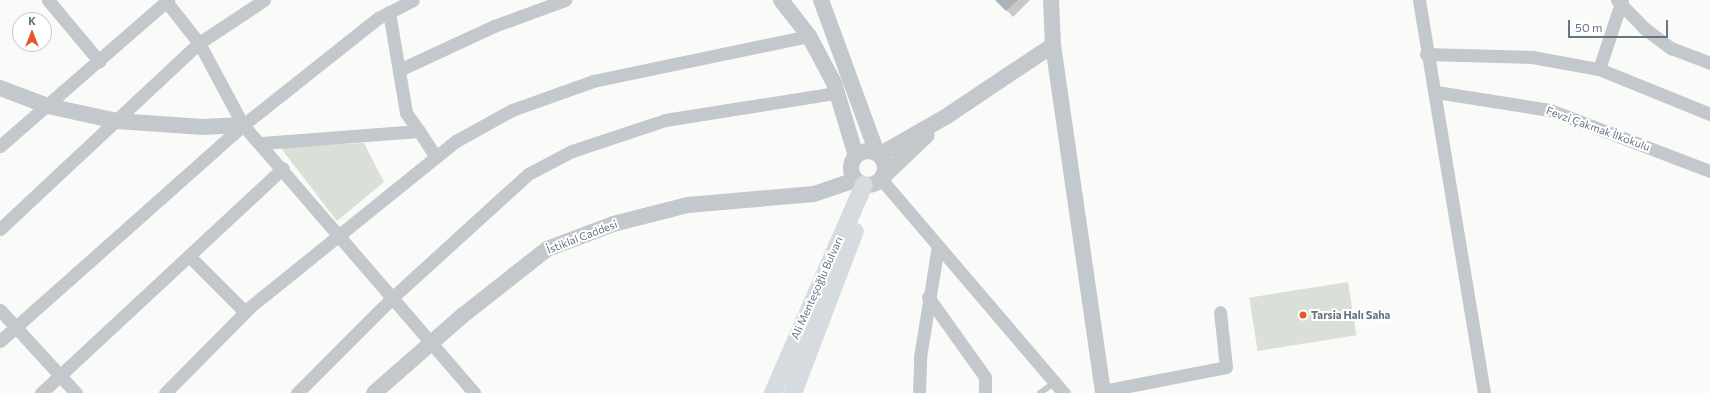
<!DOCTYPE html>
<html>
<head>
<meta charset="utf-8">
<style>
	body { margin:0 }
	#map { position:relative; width:1710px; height:393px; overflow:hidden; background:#fafaf8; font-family:Commissioner,sans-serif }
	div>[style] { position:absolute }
	.green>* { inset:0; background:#dadfd7; transform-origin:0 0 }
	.shadow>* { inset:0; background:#0003 }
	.building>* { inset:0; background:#aab3b9 }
	.service>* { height:6px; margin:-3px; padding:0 3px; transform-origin:3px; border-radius:3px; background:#c3c8cc }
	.minor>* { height:13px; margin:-6.5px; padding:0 6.5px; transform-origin:6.5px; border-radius:6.5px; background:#c3c8cc }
	.tertiary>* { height:16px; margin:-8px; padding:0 8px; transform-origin:8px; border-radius:8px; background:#c3c8cc }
	.tertiary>.ring { margin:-8px; padding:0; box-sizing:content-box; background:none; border:16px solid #c3c8cc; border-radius:50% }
	.secondary>* { height:18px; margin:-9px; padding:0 9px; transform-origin:9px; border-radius:9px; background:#d6dbdf }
	.dots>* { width:11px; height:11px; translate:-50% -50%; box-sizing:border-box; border:2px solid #fff; border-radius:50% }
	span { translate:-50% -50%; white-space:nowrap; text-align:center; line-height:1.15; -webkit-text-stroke:4px #fff; paint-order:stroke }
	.street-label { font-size:11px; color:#657683 }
	.poi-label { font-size:11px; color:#657683; font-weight:700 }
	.left { translate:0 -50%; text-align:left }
	.north { position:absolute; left:12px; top:12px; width:40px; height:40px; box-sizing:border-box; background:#fff; border:1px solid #c1c8cd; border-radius:50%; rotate:0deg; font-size:11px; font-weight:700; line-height:16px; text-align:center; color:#657683 }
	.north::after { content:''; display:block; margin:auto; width:14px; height:18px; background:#e4572e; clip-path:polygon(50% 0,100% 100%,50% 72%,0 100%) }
	.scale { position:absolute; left:1568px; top:20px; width:100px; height:18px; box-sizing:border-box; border:2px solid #657683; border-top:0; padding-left:5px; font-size:12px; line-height:14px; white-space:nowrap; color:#657683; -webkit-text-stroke:3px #fff; paint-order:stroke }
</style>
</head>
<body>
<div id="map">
	<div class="green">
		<div style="clip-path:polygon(364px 143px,384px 182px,337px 221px,280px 147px)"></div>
		<div style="left:1348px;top:282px;width:54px;height:100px;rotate:81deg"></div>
	</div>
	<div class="shadow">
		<div style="clip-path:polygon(997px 0,1030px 0,1013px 17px)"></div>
	</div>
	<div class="building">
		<div style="clip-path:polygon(995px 0,1018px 0,1006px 11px)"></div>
	</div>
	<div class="service">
		<div style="left:1040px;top:393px;width:19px;rotate:-36deg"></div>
	</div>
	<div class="minor">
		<div style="left:48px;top:0;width:80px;rotate:50.1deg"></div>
		<div style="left:165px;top:0;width:55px;rotate:51.7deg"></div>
		<div style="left:199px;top:43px;width:93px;rotate:61.8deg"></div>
		<div style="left:243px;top:125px;width:354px;rotate:49.2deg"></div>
		<div style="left:1419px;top:0;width:398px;rotate:80.6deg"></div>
		<div style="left:1617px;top:0;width:39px;rotate:46deg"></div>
		<div style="left:1644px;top:28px;width:34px;rotate:37deg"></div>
		<div style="left:1671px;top:48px;width:42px;rotate:21deg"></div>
		<div style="left:389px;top:12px;width:102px;rotate:80.4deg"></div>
		<div style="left:406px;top:113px;width:22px;rotate:54deg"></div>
		<div style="left:1426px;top:54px;width:106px;rotate:1.6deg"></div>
		<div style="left:1532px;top:57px;width:68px;rotate:10.2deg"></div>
		<div style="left:1599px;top:69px;width:120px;rotate:22.1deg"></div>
		<div style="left:1599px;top:69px;width:73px;rotate:-71.6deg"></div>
		<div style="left:399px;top:70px;width:105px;rotate:-24.9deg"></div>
		<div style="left:494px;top:26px;width:76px;rotate:-20.1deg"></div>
		<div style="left:1436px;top:92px;width:115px;rotate:9deg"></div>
		<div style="left:1550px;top:110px;width:171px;rotate:20.9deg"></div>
		<div style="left:262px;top:143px;width:157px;rotate:-4.4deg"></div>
		<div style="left:419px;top:131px;width:30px;rotate:57deg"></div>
		<div style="left:0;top:146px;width:223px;rotate:-41deg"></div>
		<div style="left:881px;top:179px;width:282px;rotate:49.5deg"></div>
		<div style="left:0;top:229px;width:272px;rotate:-43.1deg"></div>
		<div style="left:199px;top:43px;width:78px;rotate:-33.5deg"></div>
		<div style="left:189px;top:256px;width:79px;rotate:45deg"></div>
		<div style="left:928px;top:297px;width:98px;rotate:54.5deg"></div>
		<div style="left:985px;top:377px;width:16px;rotate:90deg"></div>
		<div style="left:0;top:310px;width:113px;rotate:47.5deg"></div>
		<div style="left:0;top:341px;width:325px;rotate:-41.6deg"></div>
		<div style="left:243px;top:125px;width:172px;rotate:-38.4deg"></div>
		<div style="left:378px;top:18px;width:39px;rotate:-27deg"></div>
		<div style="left:1103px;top:391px;width:125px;rotate:-11deg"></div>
		<div style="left:1226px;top:367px;width:55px;rotate:-96.2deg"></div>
		<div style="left:41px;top:393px;width:330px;rotate:-42.9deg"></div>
		<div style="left:165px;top:393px;width:121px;rotate:-45.3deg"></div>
		<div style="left:250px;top:307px;width:265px;rotate:-38.9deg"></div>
		<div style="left:456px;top:141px;width:64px;rotate:-29deg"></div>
		<div style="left:512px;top:110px;width:86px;rotate:-19.7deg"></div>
		<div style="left:593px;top:81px;width:221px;rotate:-11.8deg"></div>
		<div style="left:297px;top:393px;width:137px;rotate:-45deg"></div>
		<div style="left:394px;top:296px;width:181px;rotate:-42.3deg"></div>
		<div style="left:528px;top:174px;width:50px;rotate:-27.6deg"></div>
		<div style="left:572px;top:151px;width:98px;rotate:-18.4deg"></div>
		<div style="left:665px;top:120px;width:173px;rotate:-9deg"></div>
		<div style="left:919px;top:393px;width:36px;rotate:-88deg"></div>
		<div style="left:920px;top:357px;width:112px;rotate:-80.8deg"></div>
	</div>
	<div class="tertiary">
		<div style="left:781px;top:0;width:46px;rotate:52.1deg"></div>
		<div style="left:809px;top:36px;width:53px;rotate:62deg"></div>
		<div style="left:834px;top:83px;width:76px;rotate:73.2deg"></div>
		<div style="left:821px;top:0;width:163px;rotate:69.9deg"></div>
		<div style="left:1051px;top:0;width:45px;rotate:87.5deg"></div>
		<div style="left:1053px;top:45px;width:352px;rotate:81.8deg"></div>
		<div style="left:0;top:88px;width:51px;rotate:20.6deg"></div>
		<div style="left:48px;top:106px;width:71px;rotate:12.3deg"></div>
		<div style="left:117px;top:121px;width:86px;rotate:4deg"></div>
		<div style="left:203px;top:127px;width:40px;rotate:-2.9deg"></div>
		<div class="ring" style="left:851px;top:151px;width:18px;height:18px"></div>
		<div style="left:879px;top:155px;width:78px;rotate:-29.8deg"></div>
		<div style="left:947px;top:116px;width:128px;rotate:-33.8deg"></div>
		<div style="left:884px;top:176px;width:59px;rotate:-43.6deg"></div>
		<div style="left:374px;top:393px;width:117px;rotate:-41.2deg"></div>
		<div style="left:462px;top:316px;width:108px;rotate:-38.2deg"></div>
		<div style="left:547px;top:249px;width:71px;rotate:-20.7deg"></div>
		<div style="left:613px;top:224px;width:77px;rotate:-14.2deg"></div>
		<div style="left:688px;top:205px;width:126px;rotate:-5deg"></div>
		<div style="left:814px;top:194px;width:43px;rotate:-18.9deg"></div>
	</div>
	<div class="secondary">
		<div style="left:773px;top:393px;width:227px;rotate:-66.4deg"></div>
		<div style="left:793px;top:393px;width:173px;rotate:-69.1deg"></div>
	</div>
	<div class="dots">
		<div style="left:1303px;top:315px;background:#e4572e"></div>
	</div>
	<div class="street-label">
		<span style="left:1598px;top:129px;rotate:20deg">Fevzi Çakmak İlkokulu</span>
		<span style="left:582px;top:237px;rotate:-21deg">İstiklal Caddesi</span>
		<span style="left:817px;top:288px;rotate:-66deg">Ali Menteşoğlu Bulvarı</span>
	</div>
	<div class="poi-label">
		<span class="left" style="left:1311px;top:315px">Tarsia Halı Saha</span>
	</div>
	<div class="north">K</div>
	<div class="scale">50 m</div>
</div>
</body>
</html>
